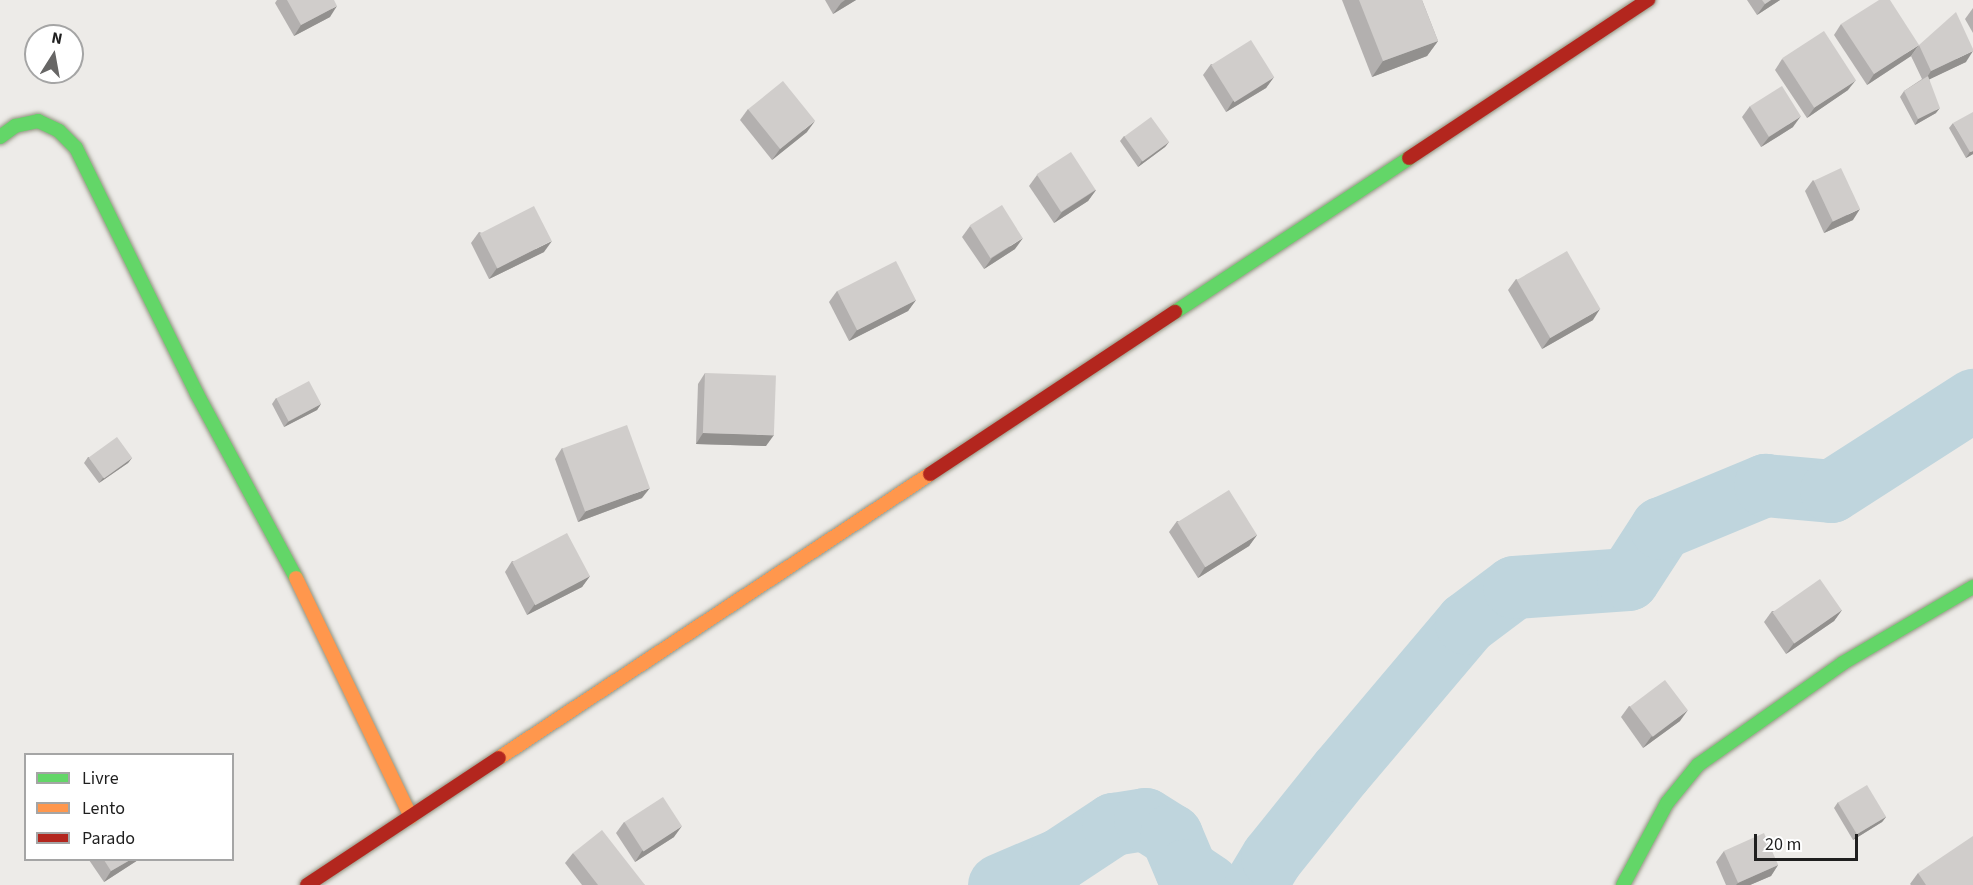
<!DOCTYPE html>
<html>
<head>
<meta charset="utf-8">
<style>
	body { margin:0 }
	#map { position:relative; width:1973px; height:885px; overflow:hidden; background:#edebe8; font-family:"Source Sans 3",sans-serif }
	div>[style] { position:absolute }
	.river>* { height:63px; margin:-31.5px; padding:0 31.5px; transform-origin:31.5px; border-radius:31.5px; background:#bfd5dd }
	.roads { filter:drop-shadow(0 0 2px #939482) drop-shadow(0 0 2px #939482) }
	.fast>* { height:14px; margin:-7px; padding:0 7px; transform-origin:7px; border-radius:7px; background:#63d668 }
	.slow>* { height:14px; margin:-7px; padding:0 7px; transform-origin:7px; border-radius:7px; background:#ff974d }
	.jam>* { height:14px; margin:-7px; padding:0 7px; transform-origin:7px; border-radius:7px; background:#b3261e }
	.wall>* { inset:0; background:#b3b0af }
	.shaded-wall>* { inset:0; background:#92908e }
	.building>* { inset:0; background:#d0cdcb; transform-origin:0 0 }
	span { translate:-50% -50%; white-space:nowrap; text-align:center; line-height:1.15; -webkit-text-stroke:5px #fff; paint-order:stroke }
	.legend { position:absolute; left:24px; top:753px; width:210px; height:108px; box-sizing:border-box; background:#fff; border:2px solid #a5a5a5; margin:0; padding:8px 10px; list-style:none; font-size:18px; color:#1f1f1f }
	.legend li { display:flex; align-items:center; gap:12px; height:30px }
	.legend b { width:30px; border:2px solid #a5a5a5 }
	.north { position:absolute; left:24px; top:24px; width:60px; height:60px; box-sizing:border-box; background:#fff; border:2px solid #a5a5a5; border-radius:50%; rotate:11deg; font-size:16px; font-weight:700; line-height:24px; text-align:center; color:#1f1f1f }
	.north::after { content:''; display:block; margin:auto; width:21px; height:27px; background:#676665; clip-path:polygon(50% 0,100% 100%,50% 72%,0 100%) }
	.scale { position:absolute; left:1754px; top:834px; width:104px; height:27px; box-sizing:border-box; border:3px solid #1f1f1f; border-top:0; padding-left:8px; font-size:18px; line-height:21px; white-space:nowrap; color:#1f1f1f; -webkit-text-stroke:4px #fff; paint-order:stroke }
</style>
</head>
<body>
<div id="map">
	<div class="river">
		<div style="left:999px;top:885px;width:66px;rotate:-23.1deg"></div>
		<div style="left:1060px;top:859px;width:64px;rotate:-33.4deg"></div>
		<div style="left:1113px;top:824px;width:32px;rotate:-9deg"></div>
		<div style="left:1145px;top:819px;width:31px;rotate:32deg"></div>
		<div style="left:1171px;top:835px;width:38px;rotate:67deg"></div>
		<div style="left:1186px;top:870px;width:27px;rotate:34deg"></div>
		<div style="left:1255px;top:885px;width:33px;rotate:-59deg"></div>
		<div style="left:1272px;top:857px;width:110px;rotate:-51.3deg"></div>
		<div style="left:1341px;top:771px;width:194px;rotate:-49.8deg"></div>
		<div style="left:1466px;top:623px;width:60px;rotate:-36.9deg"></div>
		<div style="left:1514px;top:587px;width:114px;rotate:-4deg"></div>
		<div style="left:1628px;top:579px;width:61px;rotate:-57.1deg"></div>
		<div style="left:1661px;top:528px;width:113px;rotate:-22.5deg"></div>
		<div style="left:1765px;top:485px;width:66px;rotate:5.2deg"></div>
		<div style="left:1831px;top:491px;width:169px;rotate:-32.7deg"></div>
	</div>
	<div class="roads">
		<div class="fast">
			<div style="left:0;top:137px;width:19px;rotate:-36deg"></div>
			<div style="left:15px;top:126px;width:24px;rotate:-12deg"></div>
			<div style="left:38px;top:121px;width:23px;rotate:25deg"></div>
			<div style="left:59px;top:131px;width:24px;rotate:45deg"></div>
			<div style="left:76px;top:148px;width:274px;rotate:63.8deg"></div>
			<div style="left:197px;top:394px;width:209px;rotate:61.7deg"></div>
			<div style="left:1175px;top:312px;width:280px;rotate:-33.3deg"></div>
			<div style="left:1623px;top:885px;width:93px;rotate:-61.8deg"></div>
			<div style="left:1667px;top:803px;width:49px;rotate:-50.8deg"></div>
			<div style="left:1698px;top:765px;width:177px;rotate:-35.1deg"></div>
			<div style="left:1843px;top:663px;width:151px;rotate:-30.3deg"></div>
		</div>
		<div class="slow">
			<div style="left:296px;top:578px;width:265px;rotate:64.3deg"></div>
			<div style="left:499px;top:758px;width:516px;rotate:-33.38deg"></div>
		</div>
		<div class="jam">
			<div style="left:1409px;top:158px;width:287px;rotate:-33.5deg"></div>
			<div style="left:930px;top:474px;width:294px;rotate:-33.5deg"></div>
			<div style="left:307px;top:885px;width:230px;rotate:-33.5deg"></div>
		</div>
	</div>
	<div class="wall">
		<div style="clip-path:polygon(277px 0,334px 0,330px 17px,294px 36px,275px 3px)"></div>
		<div style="clip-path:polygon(825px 0,856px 0,833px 14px)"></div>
		<div style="clip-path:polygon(1342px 0,1422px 0,1438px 41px,1427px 56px,1372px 77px)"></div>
		<div style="clip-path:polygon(1747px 0,1780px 0,1757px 15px)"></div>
		<div style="clip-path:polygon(1973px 8px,1973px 33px,1965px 19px)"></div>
		<div style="clip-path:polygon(1841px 24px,1911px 56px,1867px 85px,1834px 35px)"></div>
		<div style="clip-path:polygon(1919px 45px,1966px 62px,1929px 79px,1936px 113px,1915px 125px,1900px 97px,1904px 91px,1922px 79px,1911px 56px)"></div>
		<div style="clip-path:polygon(1782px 59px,1848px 90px,1807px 118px,1775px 70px)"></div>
		<div style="clip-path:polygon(1211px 64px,1274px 77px,1266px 88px,1226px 112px,1203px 75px)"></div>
		<div style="clip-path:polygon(1750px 106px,1793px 127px,1761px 147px,1742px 117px)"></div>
		<div style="clip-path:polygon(748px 109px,807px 132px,772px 160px,740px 120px)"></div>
		<div style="clip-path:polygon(1953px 123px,1973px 154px,1966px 158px,1949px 128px)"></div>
		<div style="clip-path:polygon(1124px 136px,1169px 142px,1165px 147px,1138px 167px,1120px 141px)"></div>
		<div style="clip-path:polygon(1037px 175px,1096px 190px,1088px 201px,1054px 223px,1029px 186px)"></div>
		<div style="clip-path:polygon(1813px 180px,1853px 220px,1824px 233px,1805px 191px)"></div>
		<div style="clip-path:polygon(970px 226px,1015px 249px,984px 269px,962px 237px)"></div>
		<div style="clip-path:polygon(479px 232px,544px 252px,489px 279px,471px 243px)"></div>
		<div style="clip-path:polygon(1516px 279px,1593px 320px,1542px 349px,1508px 290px)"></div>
		<div style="clip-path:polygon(837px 291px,916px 300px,908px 311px,849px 341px,829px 302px)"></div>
		<div style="clip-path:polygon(705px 373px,766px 446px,696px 444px,698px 384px)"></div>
		<div style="clip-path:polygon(276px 398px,321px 404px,317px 410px,284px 427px,272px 404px)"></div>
		<div style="clip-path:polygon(562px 448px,642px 498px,578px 522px,555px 459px)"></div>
		<div style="clip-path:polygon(88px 457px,132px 458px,128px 463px,99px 483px,84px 463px)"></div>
		<div style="clip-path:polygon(1177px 521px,1257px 535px,1249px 546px,1198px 578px,1169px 532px)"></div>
		<div style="clip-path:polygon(512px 561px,590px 576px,582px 587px,527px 615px,505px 572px)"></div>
		<div style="clip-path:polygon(1842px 610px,1834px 621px,1786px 654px,1764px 622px,1772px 611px)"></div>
		<div style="clip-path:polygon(1629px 706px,1680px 721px,1643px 748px,1621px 717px)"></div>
		<div style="clip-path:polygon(1838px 802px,1886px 817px,1882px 822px,1853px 840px,1834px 808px)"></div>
		<div style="clip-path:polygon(624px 822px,674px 837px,635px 862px,616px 833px)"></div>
		<div style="clip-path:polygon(1724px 851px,1778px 865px,1771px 876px,1750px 885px,1726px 885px,1716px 862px)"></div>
		<div style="clip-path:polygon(573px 853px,645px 885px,582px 885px,565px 863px)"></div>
		<div style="clip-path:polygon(89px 860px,138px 860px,104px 882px)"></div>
		<div style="clip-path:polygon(1918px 873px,1973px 885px,1911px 885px,1910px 884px)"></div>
	</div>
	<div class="shaded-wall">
		<div style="clip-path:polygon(845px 0,856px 0,833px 14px,841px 3px)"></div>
		<div style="clip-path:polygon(1771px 0,1780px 0,1757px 15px,1765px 4px)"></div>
		<div style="clip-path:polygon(337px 6px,330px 17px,294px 36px,301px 25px)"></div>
		<div style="clip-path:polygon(1438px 41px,1427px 56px,1372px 77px,1383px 61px)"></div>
		<div style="clip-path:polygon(1919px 45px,1911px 56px,1867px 85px,1874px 74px)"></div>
		<div style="clip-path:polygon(1973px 51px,1966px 62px,1924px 82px,1931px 71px)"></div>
		<div style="clip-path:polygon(1274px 77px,1266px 88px,1226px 112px,1233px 101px)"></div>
		<div style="clip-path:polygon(1856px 80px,1848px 90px,1807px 118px,1815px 107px)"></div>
		<div style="clip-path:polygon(1940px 108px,1936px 113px,1915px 125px,1918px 119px)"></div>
		<div style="clip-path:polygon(1801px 116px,1793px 127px,1761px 147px,1769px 137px)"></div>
		<div style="clip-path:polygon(815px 121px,807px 132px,772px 160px,780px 149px)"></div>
		<div style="clip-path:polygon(1169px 142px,1165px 147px,1138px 167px,1142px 161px)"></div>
		<div style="clip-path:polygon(1973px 151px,1973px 154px,1966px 158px,1970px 152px)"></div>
		<div style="clip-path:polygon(1096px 190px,1088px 201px,1054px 223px,1062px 212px)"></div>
		<div style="clip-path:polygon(1860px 209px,1853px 220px,1824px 233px,1832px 222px)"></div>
		<div style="clip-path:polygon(1023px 238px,1015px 249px,984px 269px,992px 258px)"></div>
		<div style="clip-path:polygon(552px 241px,544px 252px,489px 279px,497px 268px)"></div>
		<div style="clip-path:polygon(916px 300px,908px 311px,849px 341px,857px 330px)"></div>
		<div style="clip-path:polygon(1600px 309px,1593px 320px,1542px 349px,1550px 338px)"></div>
		<div style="clip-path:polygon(321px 404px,317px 410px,284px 427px,288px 422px)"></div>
		<div style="clip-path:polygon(703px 433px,774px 435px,766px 446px,696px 444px)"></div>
		<div style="clip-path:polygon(132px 458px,128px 463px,99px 483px,103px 478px)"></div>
		<div style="clip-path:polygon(650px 488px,642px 498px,578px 522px,586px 511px)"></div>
		<div style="clip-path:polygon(1257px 535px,1249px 546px,1198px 578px,1205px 567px)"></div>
		<div style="clip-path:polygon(590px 576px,582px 587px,527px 615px,535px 604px)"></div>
		<div style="clip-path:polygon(1842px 610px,1834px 621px,1786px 654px,1794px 643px)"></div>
		<div style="clip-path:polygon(1688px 710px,1680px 721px,1643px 748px,1651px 737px)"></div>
		<div style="clip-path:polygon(1886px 817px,1882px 822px,1853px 840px,1857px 834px)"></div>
		<div style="clip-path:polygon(682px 826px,674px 837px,635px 862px,642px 851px)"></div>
		<div style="clip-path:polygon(130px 860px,138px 860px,104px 882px,111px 871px)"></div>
		<div style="clip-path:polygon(1778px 865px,1771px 876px,1750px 885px,1736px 885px,1738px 883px)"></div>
	</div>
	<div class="building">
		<div style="clip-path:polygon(287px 0,334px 0,337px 6px,301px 25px)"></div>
		<div style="clip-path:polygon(1359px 0,1422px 0,1438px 41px,1383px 61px)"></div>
		<div style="clip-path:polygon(1762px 0,1771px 0,1765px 4px)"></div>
		<div style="clip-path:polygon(1879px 0,1890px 0,1919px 45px,1874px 74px,1841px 24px)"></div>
		<div style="clip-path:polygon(1956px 12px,1973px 49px,1973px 51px,1931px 71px,1919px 45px)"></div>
		<div style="left:1824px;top:31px;width:59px;height:50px;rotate:57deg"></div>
		<div style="left:1251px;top:40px;width:44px;height:47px;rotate:58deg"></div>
		<div style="clip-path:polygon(1928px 76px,1940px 108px,1918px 119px,1904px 91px)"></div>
		<div style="left:783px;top:81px;width:51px;height:45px;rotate:51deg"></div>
		<div style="left:1782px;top:86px;width:36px;height:38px;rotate:58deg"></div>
		<div style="clip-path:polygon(1973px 112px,1973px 151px,1970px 152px,1953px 123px)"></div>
		<div style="left:1151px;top:117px;width:31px;height:33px;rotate:54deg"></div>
		<div style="left:1071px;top:152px;width:45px;height:41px;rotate:57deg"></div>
		<div style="left:1841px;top:168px;width:45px;height:30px;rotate:65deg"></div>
		<div style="left:1002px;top:205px;width:39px;height:38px;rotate:58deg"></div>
		<div style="left:534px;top:206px;width:39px;height:61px;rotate:63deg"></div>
		<div style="left:1567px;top:251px;width:67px;height:58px;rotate:60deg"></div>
		<div style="left:896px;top:261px;width:44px;height:66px;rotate:63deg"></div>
		<div style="left:705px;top:373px;width:71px;height:60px;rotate:2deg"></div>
		<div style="left:309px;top:381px;width:26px;height:37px;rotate:62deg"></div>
		<div style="left:627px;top:425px;width:67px;height:69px;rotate:70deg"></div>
		<div style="left:117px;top:437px;width:26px;height:35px;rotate:54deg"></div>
		<div style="left:1229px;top:490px;width:53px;height:61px;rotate:58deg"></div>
		<div style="left:567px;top:533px;width:49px;height:62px;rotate:62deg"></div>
		<div style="left:1820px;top:579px;width:38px;height:58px;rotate:55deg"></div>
		<div style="left:1665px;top:680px;width:38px;height:44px;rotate:53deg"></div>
		<div style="left:1867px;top:785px;width:37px;height:34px;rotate:59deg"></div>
		<div style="left:663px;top:797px;width:35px;height:46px;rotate:57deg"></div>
		<div style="clip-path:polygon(602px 830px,645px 885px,598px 885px,573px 853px)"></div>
		<div style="left:1764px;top:833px;width:35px;height:44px;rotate:66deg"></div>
		<div style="clip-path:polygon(1973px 836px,1973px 885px,1926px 885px,1918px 873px)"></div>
		<div style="clip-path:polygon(104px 860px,130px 860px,111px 871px)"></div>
	</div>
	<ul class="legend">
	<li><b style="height:8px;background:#63d668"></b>Livre</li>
	<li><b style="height:8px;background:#ff974d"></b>Lento</li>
	<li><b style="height:8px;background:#b3261e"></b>Parado</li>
	</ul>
	<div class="north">N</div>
	<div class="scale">20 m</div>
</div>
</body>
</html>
